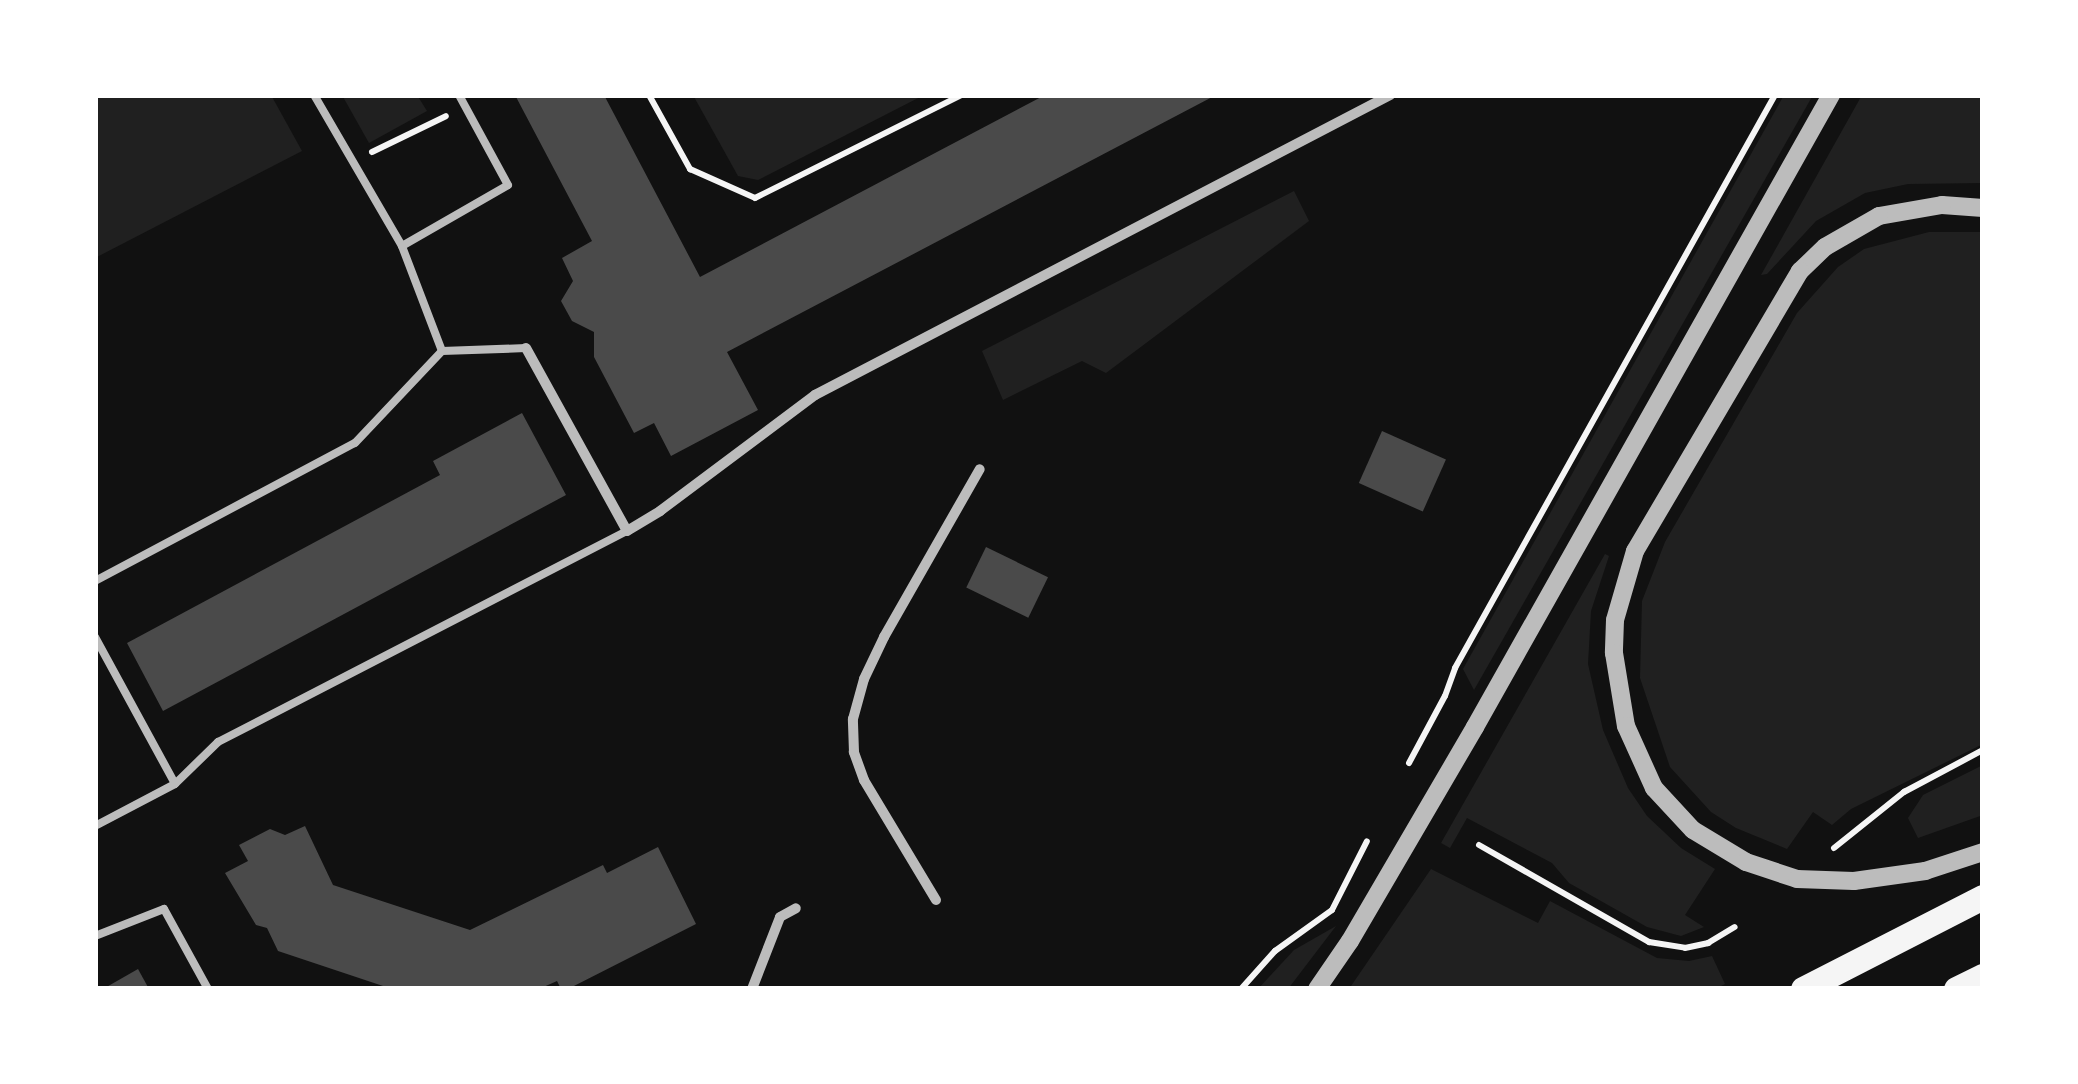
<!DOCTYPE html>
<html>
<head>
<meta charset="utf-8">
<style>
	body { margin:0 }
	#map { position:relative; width:2078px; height:1084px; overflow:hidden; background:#111; font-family:"PT Sans",sans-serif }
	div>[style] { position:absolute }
	.green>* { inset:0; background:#202020 }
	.building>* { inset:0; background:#4a4a4a; transform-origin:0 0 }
	.path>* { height:6px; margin:-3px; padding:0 3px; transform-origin:3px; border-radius:3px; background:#f5f5f5 }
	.service>* { height:8px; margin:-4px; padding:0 4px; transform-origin:4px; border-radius:4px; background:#bcbcbc }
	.minor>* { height:10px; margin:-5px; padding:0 5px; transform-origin:5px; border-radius:5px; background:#bcbcbc }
	.tertiary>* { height:18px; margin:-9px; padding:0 9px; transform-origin:9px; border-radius:9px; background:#bcbcbc }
	.primary>* { height:25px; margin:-12.5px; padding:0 12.5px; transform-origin:12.5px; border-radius:12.5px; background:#f5f5f5 }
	span { translate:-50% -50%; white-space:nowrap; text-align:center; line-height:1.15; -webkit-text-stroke:8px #fff; paint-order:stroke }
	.frame { position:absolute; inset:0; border:98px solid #fff; pointer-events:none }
</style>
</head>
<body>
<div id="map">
	<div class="green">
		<div style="clip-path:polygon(95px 95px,271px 95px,302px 151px,95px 258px)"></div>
		<div style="clip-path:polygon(342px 95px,417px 95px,427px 111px,369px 143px)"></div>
		<div style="clip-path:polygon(693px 95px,924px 95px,758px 180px,738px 176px)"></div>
		<div style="clip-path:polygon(1784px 95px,1813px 95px,1474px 690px,1463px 669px)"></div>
		<div style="clip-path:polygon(1862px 95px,1983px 95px,1983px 183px,1908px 184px,1865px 193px,1816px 221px,1767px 274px,1761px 275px)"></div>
		<div style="clip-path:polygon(1294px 191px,1309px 221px,1106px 373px,1082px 361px,1003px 400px,982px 351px)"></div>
		<div style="clip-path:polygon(1929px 232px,1983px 232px,1983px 744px,1851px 809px,1832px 825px,1813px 812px,1787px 849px,1736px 828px,1711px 812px,1670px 767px,1640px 678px,1642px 601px,1665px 542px,1797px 313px,1838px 267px,1864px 249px)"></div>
		<div style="clip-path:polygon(1605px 554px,1609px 556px,1591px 611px,1588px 664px,1603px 730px,1628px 788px,1647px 816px,1681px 848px,1715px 869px,1685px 915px,1704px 927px,1681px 936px,1647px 927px,1569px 883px,1552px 863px,1467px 818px,1450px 848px,1441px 843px)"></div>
		<div style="clip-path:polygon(1983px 765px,1983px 815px,1918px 838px,1908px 818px,1923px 795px)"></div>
		<div style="clip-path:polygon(1431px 869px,1538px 923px,1550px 901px,1657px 958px,1689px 961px,1712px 956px,1725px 984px,1715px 989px,1349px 989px)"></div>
		<div style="clip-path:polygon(1336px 926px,1288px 989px,1258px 989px,1294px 950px)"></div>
	</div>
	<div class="building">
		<div style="clip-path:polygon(515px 95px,604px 95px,700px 277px,1045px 95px,1216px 95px,727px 352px,758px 410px,671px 456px,654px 423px,634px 433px,594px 357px,594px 332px,572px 321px,561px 301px,573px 281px,562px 258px,592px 241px)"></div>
		<div style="clip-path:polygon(522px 413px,566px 495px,163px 711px,127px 643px,440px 475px,433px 461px)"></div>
		<div style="left:1382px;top:431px;width:70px;height:57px;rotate:24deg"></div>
		<div style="left:986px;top:547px;width:69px;height:45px;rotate:26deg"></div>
		<div style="clip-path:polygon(305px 826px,333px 885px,470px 930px,603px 865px,607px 873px,658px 847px,696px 924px,568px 989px,561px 989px,557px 981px,539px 989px,392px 989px,278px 951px,267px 928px,256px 925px,225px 873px,248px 861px,239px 845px,270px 829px,285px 835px)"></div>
		<div style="clip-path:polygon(138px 969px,149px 989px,103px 989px)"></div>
	</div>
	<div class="path">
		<div style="left:649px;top:95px;width:85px;rotate:61deg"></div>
		<div style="left:690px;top:169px;width:71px;rotate:24deg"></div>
		<div style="left:755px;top:198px;width:231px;rotate:-26.5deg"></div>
		<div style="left:372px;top:152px;width:82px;rotate:-25.9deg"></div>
		<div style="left:1409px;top:763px;width:76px;rotate:-61.8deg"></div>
		<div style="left:1445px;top:696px;width:30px;rotate:-70deg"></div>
		<div style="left:1455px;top:668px;width:656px;rotate:-60.82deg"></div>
		<div style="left:1479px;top:845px;width:196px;rotate:29.7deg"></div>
		<div style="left:1649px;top:942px;width:36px;rotate:9deg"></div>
		<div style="left:1685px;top:948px;width:24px;rotate:-12deg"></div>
		<div style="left:1708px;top:943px;width:31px;rotate:-31deg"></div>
		<div style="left:1834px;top:848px;width:90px;rotate:-38.7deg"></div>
		<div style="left:1904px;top:792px;width:89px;rotate:-28deg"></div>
		<div style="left:1241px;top:989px;width:51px;rotate:-48.2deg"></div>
		<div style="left:1275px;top:951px;width:70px;rotate:-35.7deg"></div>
		<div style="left:1332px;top:910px;width:77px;rotate:-63.1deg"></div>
	</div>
	<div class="service">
		<div style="left:402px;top:246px;width:122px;rotate:-29.9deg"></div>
		<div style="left:508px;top:185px;width:102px;rotate:-118.6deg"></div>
		<div style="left:442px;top:351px;width:84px;rotate:-2deg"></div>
		<div style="left:95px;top:581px;width:294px;rotate:-28deg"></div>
		<div style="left:355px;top:443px;width:127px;rotate:-46.6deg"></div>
		<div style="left:442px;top:351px;width:112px;rotate:-110.9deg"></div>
		<div style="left:402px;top:246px;width:175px;rotate:-120.2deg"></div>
		<div style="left:95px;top:637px;width:167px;rotate:61.4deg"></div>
		<div style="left:95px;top:826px;width:90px;rotate:-27.7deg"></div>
		<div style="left:175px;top:784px;width:60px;rotate:-44.3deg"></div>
		<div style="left:218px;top:742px;width:460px;rotate:-27.3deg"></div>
		<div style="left:95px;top:936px;width:74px;rotate:-21.4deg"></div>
		<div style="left:164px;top:909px;width:91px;rotate:61.2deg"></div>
	</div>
	<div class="minor">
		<div style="left:526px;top:348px;width:209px;rotate:61.1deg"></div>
		<div style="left:627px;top:531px;width:39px;rotate:-31deg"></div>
		<div style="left:660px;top:511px;width:194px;rotate:-36.8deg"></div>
		<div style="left:815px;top:395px;width:649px;rotate:-27.55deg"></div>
		<div style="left:936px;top:900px;width:140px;rotate:-121deg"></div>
		<div style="left:864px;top:780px;width:30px;rotate:-110deg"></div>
		<div style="left:854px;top:752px;width:33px;rotate:-92deg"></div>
		<div style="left:853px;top:719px;width:41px;rotate:-74.6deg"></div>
		<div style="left:864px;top:679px;width:47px;rotate:-64.5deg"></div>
		<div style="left:884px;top:637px;width:193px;rotate:-60.3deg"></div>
		<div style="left:752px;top:989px;width:77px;rotate:-68.7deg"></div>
		<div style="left:780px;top:917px;width:18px;rotate:-29deg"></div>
	</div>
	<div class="tertiary">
		<div style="left:1983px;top:208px;width:41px;rotate:-175.8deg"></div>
		<div style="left:1942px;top:205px;width:64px;rotate:170.1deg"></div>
		<div style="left:1879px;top:216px;width:62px;rotate:150.1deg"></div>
		<div style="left:1825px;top:247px;width:35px;rotate:136deg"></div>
		<div style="left:1800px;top:271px;width:325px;rotate:120.5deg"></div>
		<div style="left:1635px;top:551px;width:72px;rotate:106.2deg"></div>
		<div style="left:1615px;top:620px;width:33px;rotate:92deg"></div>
		<div style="left:1614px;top:653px;width:74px;rotate:80.7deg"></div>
		<div style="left:1626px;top:726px;width:68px;rotate:65.7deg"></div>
		<div style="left:1654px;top:788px;width:57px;rotate:47.1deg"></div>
		<div style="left:1693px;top:830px;width:62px;rotate:31.1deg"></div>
		<div style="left:1746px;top:862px;width:54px;rotate:18.4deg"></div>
		<div style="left:1797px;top:879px;width:57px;rotate:2deg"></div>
		<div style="left:1854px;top:881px;width:72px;rotate:-8deg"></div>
		<div style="left:1925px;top:871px;width:61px;rotate:-18.1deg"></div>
		<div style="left:1317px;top:989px;width:58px;rotate:-55.5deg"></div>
		<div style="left:1350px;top:941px;width:248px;rotate:-59.7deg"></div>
		<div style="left:1475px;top:727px;width:725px;rotate:-60.61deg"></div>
	</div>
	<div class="primary">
		<div style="left:1803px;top:989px;width:202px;rotate:-27.1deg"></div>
		<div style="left:1956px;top:989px;width:30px;rotate:-26deg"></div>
	</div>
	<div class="frame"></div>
</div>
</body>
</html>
